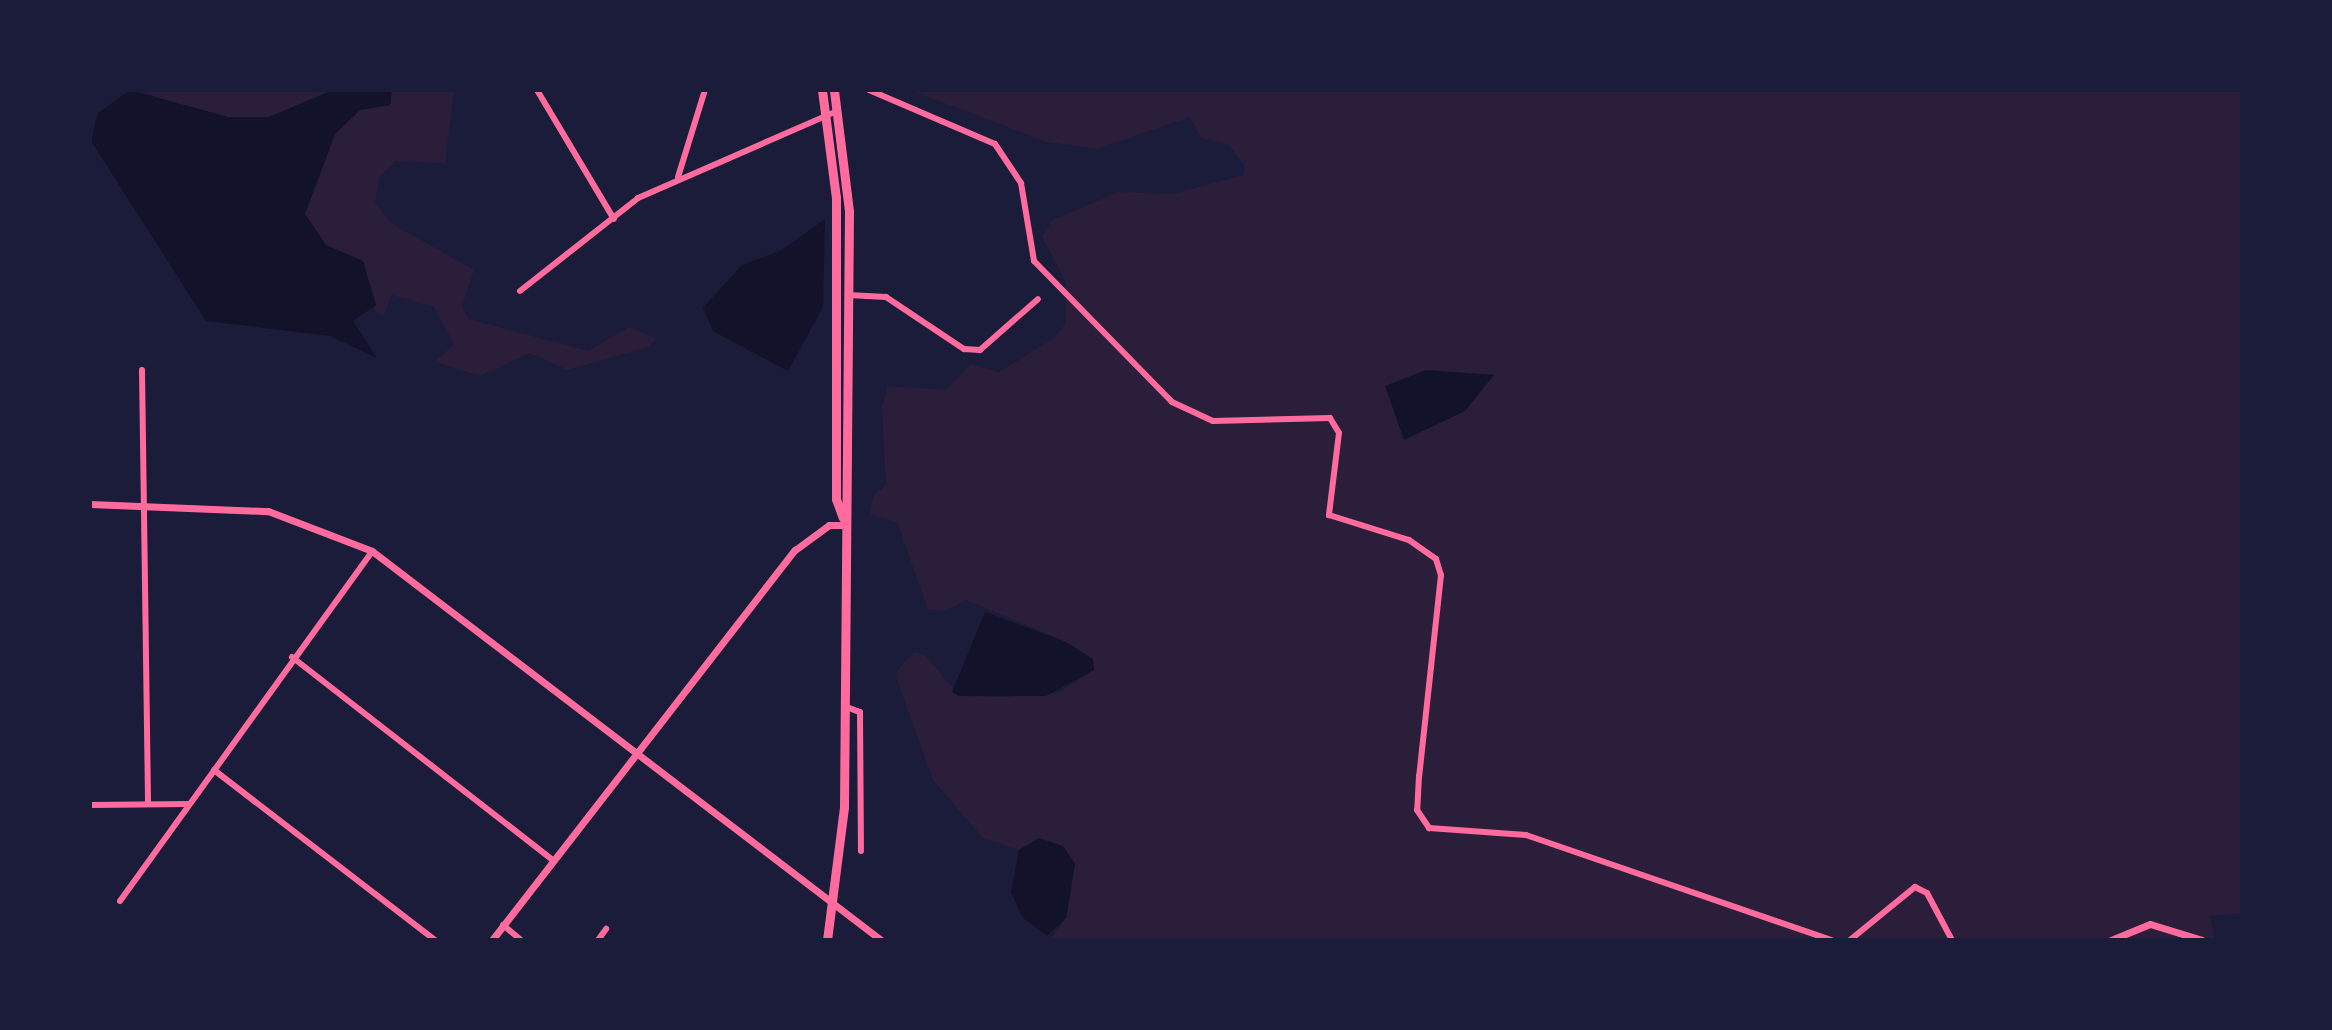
<!DOCTYPE html>
<html>
<head>
<meta charset="utf-8">
<style>
	body { margin:0 }
	#map { position:relative; width:2332px; height:1030px; overflow:hidden; background:#1b1b3a; font-family:Karla,sans-serif }
	div>[style] { position:absolute }
	.green>* { inset:0; background:#2a1e3b }
	.water>* { inset:0; background:#12122b }
	.minor>* { height:6px; margin:-3px; padding:0 3px; transform-origin:3px; border-radius:3px; background:#ff6b9d }
	.tertiary>* { height:7px; margin:-3.5px; padding:0 3.5px; transform-origin:3.5px; border-radius:3.5px; background:#ff6b9d }
	.primary>* { height:9px; margin:-4.5px; padding:0 4.5px; transform-origin:4.5px; border-radius:4.5px; background:#ff6b9d }
	span { translate:-50% -50%; white-space:nowrap; text-align:center; line-height:1.15; -webkit-text-stroke:8px #1b1b3a; paint-order:stroke }
	.frame { position:absolute; inset:0; border:92px solid #1b1b3a; pointer-events:none }
</style>
</head>
<body>
<div id="map">
	<div class="green">
		<div style="clip-path:polygon(142px 90px,333px 90px,269px 117px,228px 117px,176px 108px)"></div>
		<div style="clip-path:polygon(392px 90px,454px 90px,445px 163px,395px 161px,380px 176px,375px 202px,391px 223px,474px 270px,462px 306px,469px 319px,588px 351px,629px 327px,656px 338px,649px 347px,567px 370px,530px 353px,480px 376px,435px 362px,454px 344px,434px 307px,392px 295px,383px 316px,374px 310px,363px 261px,326px 245px,305px 214px,335px 134px,360px 110px,390px 105px)"></div>
		<div style="clip-path:polygon(910px 90px,2242px 90px,2242px 913px,2210px 916px,2215px 940px,1050px 940px,1066px 918px,1075px 864px,1063px 846px,1039px 838px,1019px 850px,983px 838px,933px 780px,895px 674px,914px 652px,925px 655px,959px 696px,1005px 697px,1059px 692px,1094px 670px,1066px 642px,967px 600px,946px 611px,928px 609px,897px 522px,870px 515px,873px 496px,886px 485px,882px 406px,888px 386px,946px 390px,971px 364px,999px 372px,1054px 338px,1066px 323px,1065px 280px,1042px 237px,1051px 221px,1118px 192px,1173px 194px,1243px 175px,1245px 166px,1229px 145px,1201px 138px,1190px 117px,1098px 149px,1047px 142px)"></div>
	</div>
	<div class="water">
		<div style="clip-path:polygon(130px 90px,228px 117px,269px 117px,333px 90px,392px 90px,390px 105px,360px 110px,335px 134px,305px 214px,326px 245px,363px 261px,376px 305px,353px 321px,377px 358px,330px 336px,206px 321px,91px 141px,98px 113px)"></div>
		<div style="clip-path:polygon(825px 219px,823px 307px,788px 371px,713px 331px,703px 308px,742px 265px,782px 250px)"></div>
		<div style="clip-path:polygon(1426px 370px,1494px 375px,1465px 411px,1404px 440px,1385px 386px)"></div>
		<div style="clip-path:polygon(985px 612px,1066px 642px,1093px 659px,1094px 670px,1046px 696px,959px 696px,952px 692px)"></div>
		<div style="clip-path:polygon(1039px 838px,1063px 846px,1075px 864px,1066px 918px,1047px 936px,1022px 917px,1011px 892px,1019px 850px)"></div>
	</div>
	<div class="minor">
		<div style="left:537px;top:90px;width:150px;rotate:59.2deg"></div>
		<div style="left:869px;top:90px;width:137px;rotate:23.2deg"></div>
		<div style="left:995px;top:144px;width:47px;rotate:56.3deg"></div>
		<div style="left:1021px;top:183px;width:79px;rotate:80.5deg"></div>
		<div style="left:1034px;top:261px;width:197px;rotate:45.6deg"></div>
		<div style="left:1172px;top:402px;width:45px;rotate:24.9deg"></div>
		<div style="left:1213px;top:421px;width:117px;rotate:-1.5deg"></div>
		<div style="left:1330px;top:418px;width:17px;rotate:59deg"></div>
		<div style="left:1339px;top:433px;width:83px;rotate:97deg"></div>
		<div style="left:1329px;top:515px;width:84px;rotate:17.4deg"></div>
		<div style="left:1409px;top:540px;width:33px;rotate:35deg"></div>
		<div style="left:1436px;top:559px;width:17px;rotate:73deg"></div>
		<div style="left:1441px;top:575px;width:202px;rotate:96.2deg"></div>
		<div style="left:1419px;top:776px;width:34px;rotate:93deg"></div>
		<div style="left:1417px;top:810px;width:22px;rotate:56deg"></div>
		<div style="left:1429px;top:828px;width:97px;rotate:4.1deg"></div>
		<div style="left:1526px;top:835px;width:323px;rotate:19deg"></div>
		<div style="left:678px;top:177px;width:91px;rotate:-72.8deg"></div>
		<div style="left:520px;top:291px;width:150px;rotate:-38.2deg"></div>
		<div style="left:638px;top:198px;width:217px;rotate:-23.6deg"></div>
		<div style="left:848px;top:295px;width:38px;rotate:3deg"></div>
		<div style="left:886px;top:297px;width:94px;rotate:33.7deg"></div>
		<div style="left:964px;top:349px;width:16px;rotate:4deg"></div>
		<div style="left:980px;top:350px;width:77px;rotate:-41.3deg"></div>
		<div style="left:142px;top:370px;width:434px;rotate:89.2deg"></div>
		<div style="left:292px;top:657px;width:331px;rotate:37.9deg"></div>
		<div style="left:844px;top:706px;width:17px;rotate:21deg"></div>
		<div style="left:860px;top:712px;width:139px;rotate:89.6deg"></div>
		<div style="left:214px;top:770px;width:279px;rotate:37.6deg"></div>
		<div style="left:90px;top:805px;width:99px;rotate:-0.6deg"></div>
		<div style="left:120px;top:901px;width:431px;rotate:-54.2deg"></div>
		<div style="left:503px;top:925px;width:23px;rotate:40deg"></div>
		<div style="left:598px;top:940px;width:14px;rotate:-54deg"></div>
		<div style="left:1850px;top:940px;width:84px;rotate:-39.2deg"></div>
		<div style="left:1915px;top:887px;width:13px;rotate:27deg"></div>
		<div style="left:1927px;top:893px;width:53px;rotate:62deg"></div>
	</div>
	<div class="tertiary">
		<div style="left:90px;top:504px;width:178px;rotate:2.3deg"></div>
		<div style="left:268px;top:511px;width:111px;rotate:21deg"></div>
		<div style="left:372px;top:551px;width:641px;rotate:37.39deg"></div>
		<div style="left:492px;top:940px;width:494px;rotate:-52.2deg"></div>
		<div style="left:795px;top:550px;width:42px;rotate:-36.3deg"></div>
		<div style="left:829px;top:525px;width:17px"></div>
		<div style="left:2111px;top:940px;width:42px;rotate:-22.3deg"></div>
		<div style="left:2150px;top:924px;width:54px;rotate:17.1deg"></div>
	</div>
	<div class="primary">
		<div style="left:822px;top:90px;width:109px;rotate:82.6deg"></div>
		<div style="left:836px;top:198px;width:301px;rotate:90deg"></div>
		<div style="left:836px;top:499px;width:20px;rotate:70deg"></div>
		<div style="left:827px;top:940px;width:134px;rotate:-82.7deg"></div>
		<div style="left:844px;top:807px;width:596px;rotate:-89.52deg"></div>
		<div style="left:849px;top:211px;width:122px;rotate:-97.1deg"></div>
	</div>
	<div class="frame"></div>
</div>
</body>
</html>
